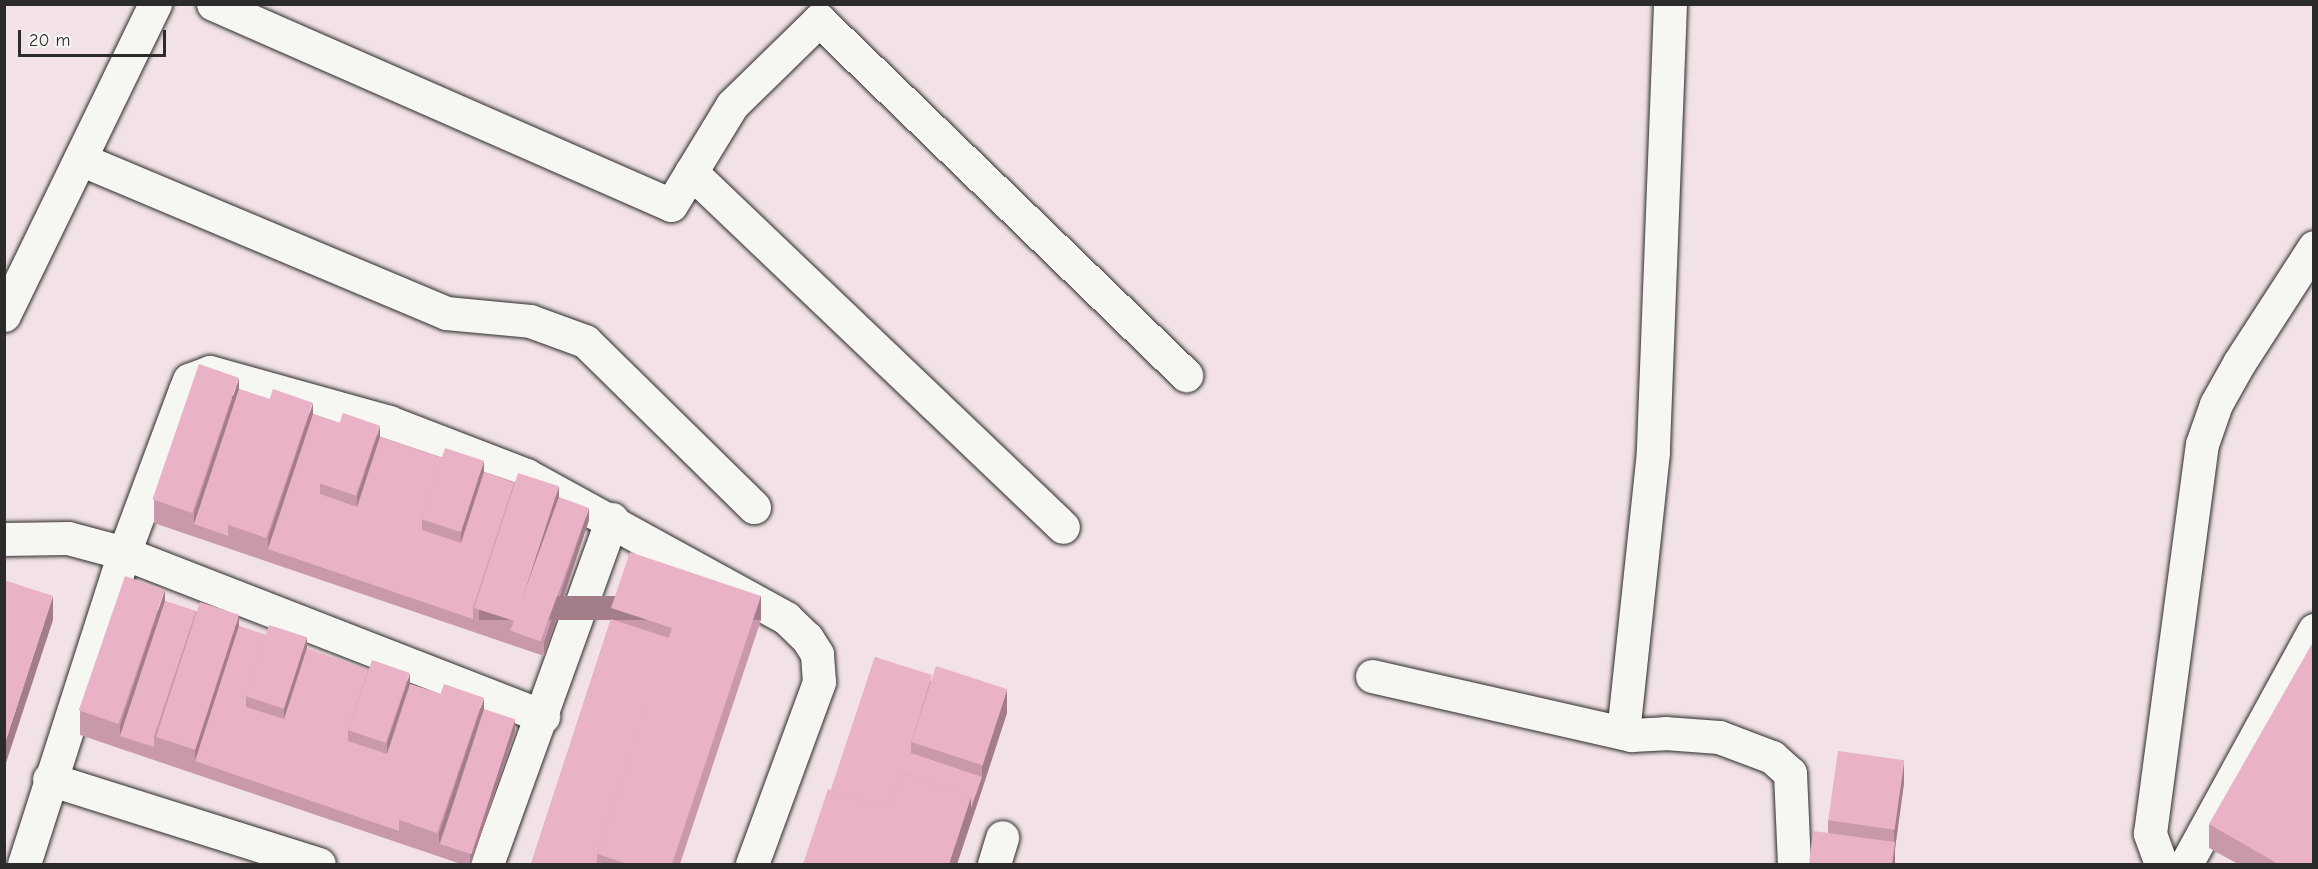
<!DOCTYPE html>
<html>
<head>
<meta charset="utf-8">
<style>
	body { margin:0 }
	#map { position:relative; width:2318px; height:869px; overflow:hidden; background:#f2e2e5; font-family:"Comic Neue",sans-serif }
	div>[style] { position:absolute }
	.roads { filter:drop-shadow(0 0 2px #2b2b2b) drop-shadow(0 0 2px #2b2b2b) }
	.minor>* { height:33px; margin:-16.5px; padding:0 16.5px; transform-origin:16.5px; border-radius:16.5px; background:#f6f6f2 }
	.wall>* { inset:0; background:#c999ab }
	.shaded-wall>* { inset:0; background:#a47d8b; transform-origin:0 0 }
	.building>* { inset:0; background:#eab2c7; transform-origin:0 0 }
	span { translate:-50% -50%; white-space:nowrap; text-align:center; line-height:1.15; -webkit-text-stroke:6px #f6f6f2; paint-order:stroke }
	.frame { position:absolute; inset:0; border:6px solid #2b2b2b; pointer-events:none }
	.scale { position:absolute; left:18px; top:30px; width:148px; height:27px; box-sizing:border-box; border:3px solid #2b2b2b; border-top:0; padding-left:8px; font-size:18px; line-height:21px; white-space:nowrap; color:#2b2b2b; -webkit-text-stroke:4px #f6f6f2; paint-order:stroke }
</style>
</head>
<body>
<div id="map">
	<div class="roads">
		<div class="minor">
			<div style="left:213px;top:4px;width:500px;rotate:23.69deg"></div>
			<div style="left:671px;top:205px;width:117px;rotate:-58.6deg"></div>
			<div style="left:732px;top:105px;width:122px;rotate:-44.3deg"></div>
			<div style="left:819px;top:20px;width:511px;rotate:44.05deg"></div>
			<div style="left:1670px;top:4px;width:448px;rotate:92.2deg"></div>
			<div style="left:1653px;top:452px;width:274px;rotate:96.1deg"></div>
			<div style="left:1624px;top:724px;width:13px;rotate:58deg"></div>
			<div style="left:1631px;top:735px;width:34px;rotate:-3deg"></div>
			<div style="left:1665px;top:733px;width:54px;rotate:4.2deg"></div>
			<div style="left:1719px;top:737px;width:57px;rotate:20.7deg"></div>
			<div style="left:1772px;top:757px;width:24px;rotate:42deg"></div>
			<div style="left:1790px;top:773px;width:91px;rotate:87.5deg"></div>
			<div style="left:80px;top:159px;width:397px;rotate:22.8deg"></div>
			<div style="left:446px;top:313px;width:84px;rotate:5.4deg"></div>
			<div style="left:530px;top:321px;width:59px;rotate:20deg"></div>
			<div style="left:585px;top:341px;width:237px;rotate:44.5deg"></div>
			<div style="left:691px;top:172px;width:514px;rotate:43.66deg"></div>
			<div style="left:4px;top:315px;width:346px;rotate:-64.1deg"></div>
			<div style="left:4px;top:539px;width:64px;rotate:-0.9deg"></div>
			<div style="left:68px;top:538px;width:58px;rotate:15deg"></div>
			<div style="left:124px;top:553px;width:450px;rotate:21.3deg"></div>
			<div style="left:1372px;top:676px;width:266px;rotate:12.8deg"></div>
			<div style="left:49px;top:779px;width:283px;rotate:17.5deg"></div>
			<div style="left:24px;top:864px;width:327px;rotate:-72.2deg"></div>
			<div style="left:124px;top:553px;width:174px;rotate:-69.5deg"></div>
			<div style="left:185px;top:390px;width:11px;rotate:-68deg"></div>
			<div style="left:189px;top:380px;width:22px;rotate:-21deg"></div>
			<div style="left:210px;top:372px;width:186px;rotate:15.6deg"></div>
			<div style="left:389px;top:422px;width:147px;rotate:21.1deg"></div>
			<div style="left:526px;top:475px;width:297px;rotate:28.8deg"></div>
			<div style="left:786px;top:618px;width:29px;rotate:44deg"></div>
			<div style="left:807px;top:638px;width:19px;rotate:58deg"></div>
			<div style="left:817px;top:654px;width:28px;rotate:86deg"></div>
			<div style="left:819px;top:682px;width:194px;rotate:110.2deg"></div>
			<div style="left:487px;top:864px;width:367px;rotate:-70.1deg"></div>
			<div style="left:994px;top:864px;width:28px;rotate:-73deg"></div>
			<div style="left:2161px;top:864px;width:33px;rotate:-110deg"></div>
			<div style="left:2150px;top:833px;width:392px;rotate:-82.4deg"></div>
			<div style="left:2202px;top:444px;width:42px;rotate:-70.7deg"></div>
			<div style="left:2216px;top:404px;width:47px;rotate:-60.7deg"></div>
			<div style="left:2239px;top:363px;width:138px;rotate:-57.1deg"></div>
			<div style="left:2186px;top:864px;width:267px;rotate:-61.3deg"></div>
		</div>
	</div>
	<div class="wall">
		<div style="clip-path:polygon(239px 389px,559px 497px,589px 520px,544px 656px,154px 523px,154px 500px)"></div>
		<div style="clip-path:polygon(165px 601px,484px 709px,515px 732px,471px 864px,461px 864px,80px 735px,80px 711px)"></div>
		<div style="clip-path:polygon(611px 608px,761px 620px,680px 864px,531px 864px,611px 619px)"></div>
		<div style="clip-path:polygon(875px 657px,1007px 713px,957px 864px,831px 790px)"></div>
		<div style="clip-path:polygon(1904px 783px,1895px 849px,1895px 864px,1828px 833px,1828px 820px)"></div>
		<div style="clip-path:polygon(2209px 824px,2313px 864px,2238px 864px,2209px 848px)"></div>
	</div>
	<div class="shaded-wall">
		<div style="clip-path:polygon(239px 378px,239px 402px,194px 524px,194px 513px)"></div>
		<div style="clip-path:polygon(313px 403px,313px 427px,268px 549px,268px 538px)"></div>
		<div style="clip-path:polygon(380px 426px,380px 450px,357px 520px,357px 496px)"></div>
		<div style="clip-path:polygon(484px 461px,484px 484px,461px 555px,461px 532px)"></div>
		<div style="clip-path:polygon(559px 486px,559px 510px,514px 632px,514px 621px)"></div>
		<div style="clip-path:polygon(589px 508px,589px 520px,544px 656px,544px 643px)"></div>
		<div style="clip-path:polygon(165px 590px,165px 614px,120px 736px,120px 725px)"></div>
		<div style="clip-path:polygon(53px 596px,53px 620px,4px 769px,4px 746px)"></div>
		<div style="left:761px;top:596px;width:24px;height:282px;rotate:90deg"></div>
		<div style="clip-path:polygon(239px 615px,239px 639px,195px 761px,195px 750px)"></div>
		<div style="clip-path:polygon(307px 637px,307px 661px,284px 732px,284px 708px)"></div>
		<div style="clip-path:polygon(410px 673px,410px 697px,387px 767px,387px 743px)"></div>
		<div style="clip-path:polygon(1007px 689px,1007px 713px,982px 790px,957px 864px,949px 864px,971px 797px,982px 777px,982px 766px)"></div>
		<div style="clip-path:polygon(484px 698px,484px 722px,439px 844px,439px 833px)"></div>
		<div style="clip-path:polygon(515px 719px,515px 732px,471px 864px,470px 864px,470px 855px)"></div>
		<div style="clip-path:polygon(1904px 760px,1904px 783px,1895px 849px,1895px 864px,1892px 864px,1894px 845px,1894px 829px)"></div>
	</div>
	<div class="building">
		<div style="left:199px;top:364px;width:42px;height:143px;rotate:19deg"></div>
		<div style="clip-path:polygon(239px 389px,270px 399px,228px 525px,228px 536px,194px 524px)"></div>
		<div style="left:273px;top:389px;width:42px;height:143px;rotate:19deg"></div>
		<div style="left:343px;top:413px;width:39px;height:74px;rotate:19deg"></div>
		<div style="clip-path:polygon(313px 414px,340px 423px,320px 483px,320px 494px,357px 507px,380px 437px,442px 458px,422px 519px,422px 530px,461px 543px,484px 472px,514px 483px,473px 608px,473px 619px,268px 549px)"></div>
		<div style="left:445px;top:448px;width:41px;height:75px;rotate:18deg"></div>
		<div style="left:518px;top:473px;width:43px;height:142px;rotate:18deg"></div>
		<div style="left:559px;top:497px;width:32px;height:142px;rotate:20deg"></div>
		<div style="clip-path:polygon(630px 552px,761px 596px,672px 864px,628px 864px,597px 854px,672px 628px,611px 608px)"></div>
		<div style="left:125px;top:576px;width:42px;height:142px;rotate:19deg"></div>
		<div style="clip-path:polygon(4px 580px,53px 596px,4px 746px)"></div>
		<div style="clip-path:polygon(165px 601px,196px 611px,154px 736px,154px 747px,120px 736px)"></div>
		<div style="left:200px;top:602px;width:41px;height:142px;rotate:18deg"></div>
		<div style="clip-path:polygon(611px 619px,669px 638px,597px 854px,597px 864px,531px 864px)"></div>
		<div style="left:269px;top:625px;width:40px;height:75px;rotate:18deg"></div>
		<div style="clip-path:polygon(239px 626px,266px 635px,246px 696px,246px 707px,284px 719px,307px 648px,368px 670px,348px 730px,348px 741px,387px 754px,410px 684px,441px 694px,399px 820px,399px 831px,195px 761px)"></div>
		<div style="clip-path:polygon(2313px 642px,2313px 864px,2278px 864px,2209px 824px)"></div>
		<div style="clip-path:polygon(875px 657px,932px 675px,911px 742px,911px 753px,982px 777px,971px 808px,971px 797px,901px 773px,889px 809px,831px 790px)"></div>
		<div style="left:372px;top:660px;width:40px;height:74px;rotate:19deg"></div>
		<div style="left:936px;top:666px;width:75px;height:80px;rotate:18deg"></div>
		<div style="left:444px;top:684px;width:42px;height:143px;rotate:19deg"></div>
		<div style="left:484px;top:709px;width:33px;height:142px;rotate:18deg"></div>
		<div style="left:1838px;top:751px;width:67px;height:70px;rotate:8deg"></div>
		<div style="clip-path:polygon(901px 773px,971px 797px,949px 864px,803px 864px,828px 789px,889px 809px)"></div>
		<div style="clip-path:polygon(1813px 831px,1895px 842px,1892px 864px,1809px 864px)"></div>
	</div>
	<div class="frame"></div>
	<div class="scale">20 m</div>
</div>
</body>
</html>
